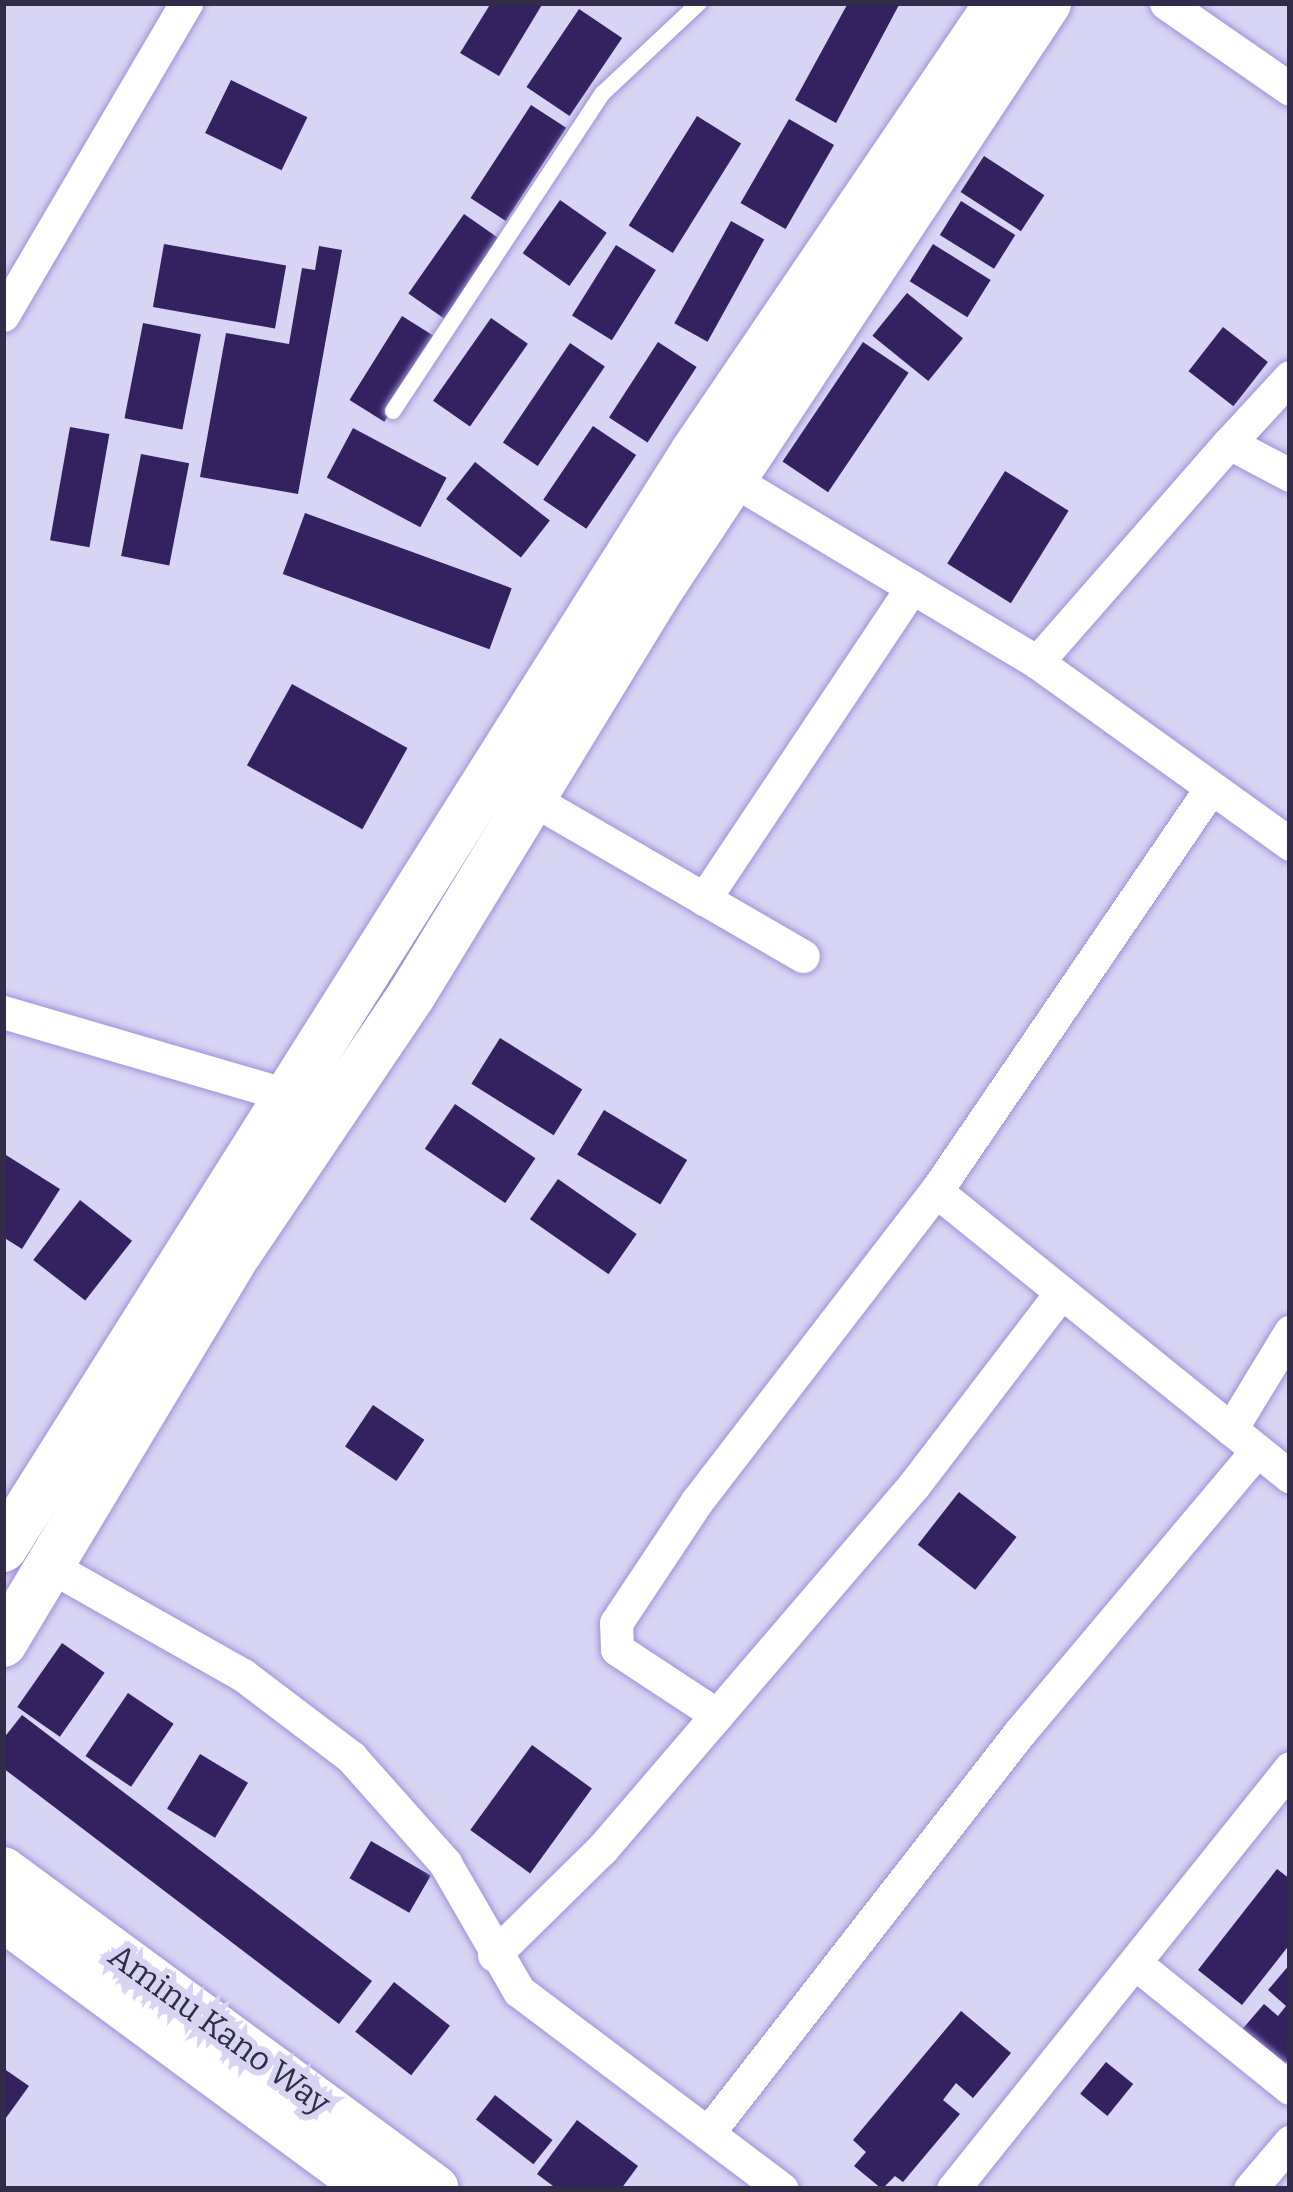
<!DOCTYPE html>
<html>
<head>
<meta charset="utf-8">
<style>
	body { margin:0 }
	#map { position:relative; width:1293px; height:2192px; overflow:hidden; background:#d8d4f3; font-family:Bitter,serif }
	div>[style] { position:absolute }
	.building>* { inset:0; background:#332160; transform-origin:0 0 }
	.roads { filter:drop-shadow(0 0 3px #9e90d9) drop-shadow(0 0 3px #9e90d9) }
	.lane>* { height:16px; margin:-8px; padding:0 8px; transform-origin:8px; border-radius:8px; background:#fff }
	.street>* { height:33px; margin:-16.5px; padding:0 16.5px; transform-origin:16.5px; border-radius:16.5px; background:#fff }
	.secondary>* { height:48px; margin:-24px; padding:0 24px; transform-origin:24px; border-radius:24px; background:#fff }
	span { translate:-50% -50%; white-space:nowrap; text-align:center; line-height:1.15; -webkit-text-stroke:12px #d8d4f3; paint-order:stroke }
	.street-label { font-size:33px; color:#322c4a }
	.frame { position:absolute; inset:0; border:6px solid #322c4a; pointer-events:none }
</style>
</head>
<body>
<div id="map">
	<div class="building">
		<div style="clip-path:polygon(491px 3px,543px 3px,499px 76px,460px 53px)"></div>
		<div style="clip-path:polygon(848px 3px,900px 3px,836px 123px,795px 100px)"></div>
		<div style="left:579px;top:9px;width:52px;height:94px;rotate:34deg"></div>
		<div style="left:231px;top:80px;width:85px;height:59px;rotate:26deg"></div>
		<div style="left:531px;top:105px;width:42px;height:111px;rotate:33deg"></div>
		<div style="left:697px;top:116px;width:52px;height:129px;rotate:32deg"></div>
		<div style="left:789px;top:119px;width:52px;height:97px;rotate:30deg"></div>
		<div style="left:984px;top:156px;width:72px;height:43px;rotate:33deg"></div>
		<div style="left:560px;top:200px;width:57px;height:65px;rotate:35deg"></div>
		<div style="left:961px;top:201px;width:64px;height:40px;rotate:32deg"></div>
		<div style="left:464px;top:214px;width:44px;height:97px;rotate:35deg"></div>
		<div style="left:731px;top:221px;width:38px;height:117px;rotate:29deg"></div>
		<div style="left:164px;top:244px;width:124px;height:64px;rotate:10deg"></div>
		<div style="left:933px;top:244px;width:68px;height:44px;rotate:32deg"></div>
		<div style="left:616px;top:245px;width:47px;height:83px;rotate:32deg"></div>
		<div style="clip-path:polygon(319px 246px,342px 250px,298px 494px,200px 477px,226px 333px,289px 344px,302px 268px,315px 270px)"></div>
		<div style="left:907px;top:293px;width:72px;height:55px;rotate:39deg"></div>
		<div style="left:402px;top:316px;width:41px;height:99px;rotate:32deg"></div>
		<div style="left:491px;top:318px;width:45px;height:101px;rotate:35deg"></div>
		<div style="left:143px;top:323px;width:59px;height:97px;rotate:11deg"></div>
		<div style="left:1223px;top:327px;width:57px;height:56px;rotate:38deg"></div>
		<div style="left:658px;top:342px;width:46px;height:90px;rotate:33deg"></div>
		<div style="left:863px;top:342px;width:55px;height:144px;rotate:34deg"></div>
		<div style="left:570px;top:343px;width:42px;height:120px;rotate:34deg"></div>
		<div style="left:593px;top:426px;width:52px;height:89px;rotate:34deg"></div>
		<div style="left:70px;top:427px;width:40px;height:115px;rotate:10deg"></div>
		<div style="left:353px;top:428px;width:106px;height:56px;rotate:28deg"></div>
		<div style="left:141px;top:454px;width:49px;height:104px;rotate:11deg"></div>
		<div style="left:475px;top:462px;width:95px;height:47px;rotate:38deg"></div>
		<div style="left:1005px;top:471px;width:75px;height:109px;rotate:32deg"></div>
		<div style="left:305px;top:513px;width:220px;height:65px;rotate:20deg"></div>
		<div style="left:292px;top:684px;width:132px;height:93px;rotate:29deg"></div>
		<div style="left:500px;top:1038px;width:97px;height:54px;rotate:32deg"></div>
		<div style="left:455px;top:1104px;width:97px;height:54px;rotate:34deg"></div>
		<div style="left:604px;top:1110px;width:97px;height:52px;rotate:31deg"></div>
		<div style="clip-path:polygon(6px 1155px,60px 1189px,22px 1249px,3px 1237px)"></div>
		<div style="left:558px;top:1179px;width:96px;height:49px;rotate:35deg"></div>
		<div style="left:80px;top:1200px;width:66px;height:76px;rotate:38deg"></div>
		<div style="left:373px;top:1405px;width:62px;height:50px;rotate:34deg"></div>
		<div style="left:959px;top:1492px;width:73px;height:67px;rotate:38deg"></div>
		<div style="left:62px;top:1643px;width:52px;height:78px;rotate:35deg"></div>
		<div style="left:128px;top:1693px;width:55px;height:76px;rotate:34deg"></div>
		<div style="clip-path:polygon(22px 1715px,372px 1981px,339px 2024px,3px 1768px,3px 1739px)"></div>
		<div style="left:532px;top:1745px;width:74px;height:105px;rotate:36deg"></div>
		<div style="left:200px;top:1754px;width:56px;height:64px;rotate:31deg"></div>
		<div style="left:371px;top:1841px;width:69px;height:43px;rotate:30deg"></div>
		<div style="clip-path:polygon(1277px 1869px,1290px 1879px,1290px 1944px,1242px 2005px,1198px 1970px)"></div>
		<div style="clip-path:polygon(1290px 1964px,1290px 2058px,1281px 2068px,1239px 2033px,1264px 2004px,1278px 2016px,1286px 2006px,1268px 1990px)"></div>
		<div style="left:394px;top:1982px;width:71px;height:63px;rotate:38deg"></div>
		<div style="clip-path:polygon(961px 2011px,1011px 2053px,973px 2098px,956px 2083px,943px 2100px,960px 2114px,903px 2182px,895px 2176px,882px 2189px,854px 2166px,866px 2152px,853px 2140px)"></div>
		<div style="left:1106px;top:2062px;width:35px;height:41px;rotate:39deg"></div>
		<div style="clip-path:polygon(3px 2068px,29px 2086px,3px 2122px)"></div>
		<div style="left:495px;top:2095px;width:73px;height:31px;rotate:38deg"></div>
		<div style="clip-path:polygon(577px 2120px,638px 2166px,621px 2189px,557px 2189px,537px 2174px)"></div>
	</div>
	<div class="roads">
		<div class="lane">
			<div style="left:393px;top:411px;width:380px;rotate:-56.6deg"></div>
			<div style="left:602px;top:94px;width:133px;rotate:-43.2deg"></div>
		</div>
		<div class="street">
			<div style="left:1166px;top:3px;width:151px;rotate:34.7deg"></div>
			<div style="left:3px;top:315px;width:362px;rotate:-59.6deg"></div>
			<div style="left:1229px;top:443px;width:90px;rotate:-47.3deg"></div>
			<div style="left:733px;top:480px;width:354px;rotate:30.9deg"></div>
			<div style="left:1037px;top:662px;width:312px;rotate:35.7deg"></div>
			<div style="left:1037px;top:662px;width:291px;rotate:-48.8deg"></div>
			<div style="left:1229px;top:443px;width:69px;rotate:27.7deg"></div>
			<div style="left:532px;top:799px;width:313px;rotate:30.1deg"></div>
			<div style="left:704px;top:899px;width:375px;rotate:-56.3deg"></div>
			<div style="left:3px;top:1012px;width:317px;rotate:16.3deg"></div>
			<div style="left:936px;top:1191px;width:455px;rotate:38.9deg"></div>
			<div style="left:1231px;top:1429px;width:114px;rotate:-58.7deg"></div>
			<div style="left:50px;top:1566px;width:222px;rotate:29.5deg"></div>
			<div style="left:243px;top:1675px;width:136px;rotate:37.2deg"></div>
			<div style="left:351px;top:1757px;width:142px;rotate:48.4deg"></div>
			<div style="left:445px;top:1863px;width:148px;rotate:60deg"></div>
			<div style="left:519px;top:1991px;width:329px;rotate:37deg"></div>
			<div style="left:717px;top:1715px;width:120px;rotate:-146.6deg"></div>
			<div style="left:617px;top:1649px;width:26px;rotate:-92deg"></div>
			<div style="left:616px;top:1623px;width:146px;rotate:-56.4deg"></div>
			<div style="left:697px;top:1501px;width:391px;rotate:-52.4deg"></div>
			<div style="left:936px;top:1191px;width:486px;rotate:-55.7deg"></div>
			<div style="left:494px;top:1955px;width:151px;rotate:-44.5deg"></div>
			<div style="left:602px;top:1849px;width:479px;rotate:-49.4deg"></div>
			<div style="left:914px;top:1485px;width:242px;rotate:-52.6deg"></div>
			<div style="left:1135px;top:1963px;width:199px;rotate:38.9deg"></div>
			<div style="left:708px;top:2133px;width:508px;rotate:-52.12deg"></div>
			<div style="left:1020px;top:1732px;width:368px;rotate:-49.9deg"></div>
			<div style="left:953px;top:2189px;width:539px;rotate:-51.32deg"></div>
			<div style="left:1250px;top:2189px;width:62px;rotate:-49.6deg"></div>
		</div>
		<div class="secondary">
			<div style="left:3px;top:1548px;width:1297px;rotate:-57.76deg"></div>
			<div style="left:695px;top:451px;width:541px;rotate:-55.84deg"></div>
			<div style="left:3px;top:1643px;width:458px;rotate:-59deg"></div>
			<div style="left:239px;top:1251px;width:308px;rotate:-56deg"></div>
			<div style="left:411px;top:996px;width:469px;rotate:-58.6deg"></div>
			<div style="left:655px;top:596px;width:711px;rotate:-56.53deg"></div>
			<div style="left:3px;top:1871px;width:536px;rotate:36.36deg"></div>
			<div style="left:3px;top:1917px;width:458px;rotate:36.4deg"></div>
		</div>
	</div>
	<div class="street-label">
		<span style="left:219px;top:2030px;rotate:36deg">Aminu Kano Way</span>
	</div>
	<div class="frame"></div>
</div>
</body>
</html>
